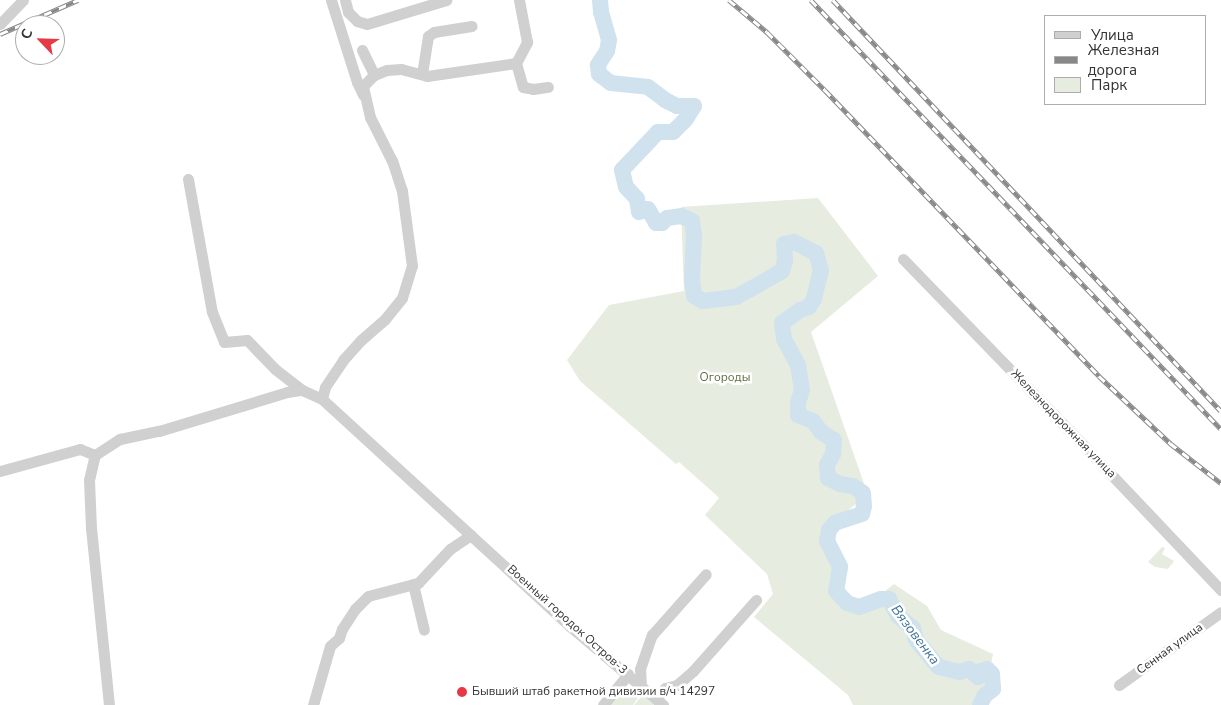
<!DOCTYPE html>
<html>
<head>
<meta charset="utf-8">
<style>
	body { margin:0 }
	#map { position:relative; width:1221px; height:705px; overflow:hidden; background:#fff; font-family:"Nunito Sans",sans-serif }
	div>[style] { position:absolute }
	.green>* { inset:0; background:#e6ecdf }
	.river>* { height:16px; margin:-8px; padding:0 8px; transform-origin:8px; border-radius:8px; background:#cfe2ee }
	.street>* { height:11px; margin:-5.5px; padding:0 5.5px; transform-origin:5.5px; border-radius:5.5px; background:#d0d0d0 }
	.rail>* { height:4.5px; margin-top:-2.25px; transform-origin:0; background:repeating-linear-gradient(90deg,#fff 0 8px,#888 0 16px); box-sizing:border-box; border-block:1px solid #888 }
	.dots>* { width:14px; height:14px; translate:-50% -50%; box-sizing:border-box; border:2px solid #fff; border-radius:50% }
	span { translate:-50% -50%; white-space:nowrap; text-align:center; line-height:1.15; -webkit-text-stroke:5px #fff; paint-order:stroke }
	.park-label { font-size:12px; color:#56703f }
	.street-label { font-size:12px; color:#333 }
	.poi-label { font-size:12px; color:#333 }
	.left { translate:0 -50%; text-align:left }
	.water-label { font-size:14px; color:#3f7597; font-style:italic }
	.legend { position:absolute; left:1044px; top:15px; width:162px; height:90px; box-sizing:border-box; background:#fff; border:1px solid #adadad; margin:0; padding:6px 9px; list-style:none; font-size:15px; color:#333 }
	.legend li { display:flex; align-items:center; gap:10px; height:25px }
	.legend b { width:25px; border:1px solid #adadad }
	.north { position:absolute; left:15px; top:15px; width:50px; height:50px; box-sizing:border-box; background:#fff; border:1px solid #adadad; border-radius:50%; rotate:294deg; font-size:14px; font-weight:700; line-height:20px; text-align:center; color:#333 }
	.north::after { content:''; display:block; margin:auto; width:18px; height:22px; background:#e63946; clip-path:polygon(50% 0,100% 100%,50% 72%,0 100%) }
</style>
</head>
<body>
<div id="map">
	<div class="green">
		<div style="clip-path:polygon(818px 198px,878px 276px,811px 332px,868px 495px,827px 526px,822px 541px,834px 566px,831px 585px,832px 596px,849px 609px,860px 611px,894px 584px,927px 606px,941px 630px,993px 654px,988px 680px,976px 705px,853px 705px,848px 695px,754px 617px,773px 594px,767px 574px,705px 515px,719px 498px,716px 495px,679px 462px,676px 464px,580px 381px,567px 360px,609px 305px,684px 291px,681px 207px)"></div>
		<div style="clip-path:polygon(1162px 547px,1165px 548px,1162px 554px,1174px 561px,1168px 569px,1155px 567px,1148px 562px)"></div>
		<div style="clip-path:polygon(624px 687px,633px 687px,642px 692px,633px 705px,610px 705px)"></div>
		<div style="clip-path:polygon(641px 697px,645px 697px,654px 705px,634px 705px)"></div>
	</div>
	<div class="river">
		<div style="left:600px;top:0;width:12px;rotate:85deg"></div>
		<div style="left:601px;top:12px;width:29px;rotate:74deg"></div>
		<div style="left:609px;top:40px;width:11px;rotate:100deg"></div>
		<div style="left:607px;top:51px;width:17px;rotate:123deg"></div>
		<div style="left:598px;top:65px;width:9px;rotate:84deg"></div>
		<div style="left:599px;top:74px;width:15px;rotate:37deg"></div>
		<div style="left:611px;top:83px;width:37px;rotate:6deg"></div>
		<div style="left:648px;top:87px;width:21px;rotate:37deg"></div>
		<div style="left:665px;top:100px;width:13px;rotate:27deg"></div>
		<div style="left:677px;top:106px;width:17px"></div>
		<div style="left:694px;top:106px;width:15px;rotate:122deg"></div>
		<div style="left:686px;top:119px;width:18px;rotate:135deg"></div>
		<div style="left:673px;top:132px;width:15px;rotate:180deg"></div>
		<div style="left:658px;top:132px;width:52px;rotate:133.5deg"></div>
		<div style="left:622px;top:170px;width:17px;rotate:77deg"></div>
		<div style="left:626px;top:187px;width:16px;rotate:47deg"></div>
		<div style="left:637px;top:199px;width:13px;rotate:81deg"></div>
		<div style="left:639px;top:212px;width:9px;rotate:-18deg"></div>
		<div style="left:648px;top:209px;width:16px;rotate:60deg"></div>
		<div style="left:656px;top:223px;width:6px"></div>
		<div style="left:662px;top:223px;width:7px;rotate:-45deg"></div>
		<div style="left:667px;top:218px;width:14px;rotate:-8deg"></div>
		<div style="left:681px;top:216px;width:12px;rotate:24deg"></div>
		<div style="left:692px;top:221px;width:14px;rotate:82deg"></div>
		<div style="left:694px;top:235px;width:44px;rotate:92.6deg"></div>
		<div style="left:692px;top:279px;width:17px;rotate:83deg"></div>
		<div style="left:694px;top:296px;width:10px;rotate:29deg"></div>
		<div style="left:703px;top:301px;width:33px;rotate:-7deg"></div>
		<div style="left:736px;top:297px;width:39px;rotate:-29deg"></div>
		<div style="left:770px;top:278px;width:14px;rotate:-30deg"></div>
		<div style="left:782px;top:271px;width:10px;rotate:-73deg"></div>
		<div style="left:785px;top:261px;width:17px;rotate:-93deg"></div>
		<div style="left:784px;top:244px;width:10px;rotate:-11deg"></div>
		<div style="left:794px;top:242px;width:25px;rotate:27deg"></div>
		<div style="left:816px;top:253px;width:18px;rotate:74deg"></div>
		<div style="left:821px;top:270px;width:30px;rotate:104deg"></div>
		<div style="left:814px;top:299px;width:9px;rotate:122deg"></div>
		<div style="left:809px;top:307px;width:9px;rotate:162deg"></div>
		<div style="left:800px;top:310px;width:22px;rotate:144deg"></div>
		<div style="left:782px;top:323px;width:16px;rotate:83deg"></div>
		<div style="left:784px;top:339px;width:30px;rotate:62deg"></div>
		<div style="left:798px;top:365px;width:13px;rotate:81deg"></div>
		<div style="left:800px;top:378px;width:12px;rotate:81deg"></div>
		<div style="left:802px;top:390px;width:13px;rotate:108deg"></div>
		<div style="left:798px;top:402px;width:13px;rotate:90deg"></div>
		<div style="left:798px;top:415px;width:16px;rotate:22deg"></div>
		<div style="left:813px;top:421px;width:14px;rotate:54deg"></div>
		<div style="left:821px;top:432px;width:15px;rotate:32deg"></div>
		<div style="left:834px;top:440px;width:14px;rotate:94deg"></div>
		<div style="left:833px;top:454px;width:13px;rotate:119deg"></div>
		<div style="left:827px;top:465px;width:13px;rotate:86deg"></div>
		<div style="left:828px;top:478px;width:13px;rotate:27deg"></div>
		<div style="left:840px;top:484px;width:13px;rotate:9deg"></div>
		<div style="left:853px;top:486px;width:12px;rotate:35deg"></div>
		<div style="left:863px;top:493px;width:13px;rotate:86deg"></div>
		<div style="left:864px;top:506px;width:8px;rotate:104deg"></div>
		<div style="left:862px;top:514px;width:28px;rotate:162deg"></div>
		<div style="left:835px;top:523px;width:9px;rotate:131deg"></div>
		<div style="left:829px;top:530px;width:11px;rotate:100deg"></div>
		<div style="left:827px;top:541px;width:29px;rotate:63deg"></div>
		<div style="left:840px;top:567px;width:24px;rotate:99deg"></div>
		<div style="left:836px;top:591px;width:16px;rotate:47deg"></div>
		<div style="left:847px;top:603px;width:13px;rotate:18deg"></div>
		<div style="left:859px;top:607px;width:23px;rotate:-20deg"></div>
		<div style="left:881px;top:599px;width:8px"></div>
		<div style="left:889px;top:599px;width:19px;rotate:62deg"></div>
		<div style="left:898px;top:616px;width:19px;rotate:39deg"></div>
		<div style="left:913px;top:628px;width:12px;rotate:76deg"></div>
		<div style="left:916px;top:640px;width:35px;rotate:50deg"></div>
		<div style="left:939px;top:667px;width:21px;rotate:14deg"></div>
		<div style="left:959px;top:672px;width:10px;rotate:-17deg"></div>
		<div style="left:969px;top:669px;width:12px;rotate:42deg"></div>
		<div style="left:978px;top:677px;width:7px;rotate:-63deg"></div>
		<div style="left:981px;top:671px;width:6px;rotate:-18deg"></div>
		<div style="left:987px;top:669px;width:7px;rotate:45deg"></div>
		<div style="left:992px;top:674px;width:15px;rotate:86deg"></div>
		<div style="left:993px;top:689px;width:10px;rotate:143deg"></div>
		<div style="left:985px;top:695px;width:11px;rotate:117deg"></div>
	</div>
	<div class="street">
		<div style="left:331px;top:0;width:86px;rotate:72.4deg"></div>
		<div style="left:357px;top:82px;width:14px;rotate:65deg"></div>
		<div style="left:345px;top:0;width:12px;rotate:76deg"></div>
		<div style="left:348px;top:12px;width:13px;rotate:45deg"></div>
		<div style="left:357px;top:21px;width:10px;rotate:17deg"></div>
		<div style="left:367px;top:24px;width:83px;rotate:-16.9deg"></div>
		<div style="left:0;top:24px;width:33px;rotate:-46deg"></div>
		<div style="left:362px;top:50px;width:28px;rotate:64deg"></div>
		<div style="left:516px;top:63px;width:25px;rotate:74deg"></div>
		<div style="left:523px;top:87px;width:10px;rotate:11deg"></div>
		<div style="left:533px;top:89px;width:15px;rotate:-8deg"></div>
		<div style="left:422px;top:74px;width:38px;rotate:-81deg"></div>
		<div style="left:428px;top:36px;width:7px;rotate:-34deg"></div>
		<div style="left:434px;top:32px;width:38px;rotate:-9deg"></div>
		<div style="left:188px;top:179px;width:135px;rotate:79.8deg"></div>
		<div style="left:212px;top:312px;width:32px;rotate:68deg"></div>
		<div style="left:224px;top:342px;width:23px;rotate:-5deg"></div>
		<div style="left:247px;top:340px;width:40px;rotate:46deg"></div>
		<div style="left:275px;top:369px;width:34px;rotate:38deg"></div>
		<div style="left:903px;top:259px;width:238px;rotate:45.9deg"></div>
		<div style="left:1069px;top:430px;width:221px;rotate:46.5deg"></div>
		<div style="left:322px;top:399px;width:12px;rotate:-76deg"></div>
		<div style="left:325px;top:387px;width:32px;rotate:-56deg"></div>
		<div style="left:343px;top:360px;width:27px;rotate:-48deg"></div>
		<div style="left:361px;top:340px;width:32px;rotate:-41deg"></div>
		<div style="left:385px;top:319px;width:27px;rotate:-51deg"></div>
		<div style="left:402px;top:298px;width:34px;rotate:-73deg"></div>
		<div style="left:412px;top:266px;width:76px;rotate:-97.6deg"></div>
		<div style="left:402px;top:191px;width:32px;rotate:-108deg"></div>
		<div style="left:392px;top:161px;width:49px;rotate:-116.6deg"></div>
		<div style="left:370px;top:117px;width:32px;rotate:-103deg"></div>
		<div style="left:363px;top:86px;width:16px;rotate:-45deg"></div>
		<div style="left:374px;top:75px;width:14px;rotate:-21deg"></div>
		<div style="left:387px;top:70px;width:14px;rotate:-4deg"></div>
		<div style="left:401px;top:69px;width:27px;rotate:15deg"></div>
		<div style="left:427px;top:76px;width:90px;rotate:-8.3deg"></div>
		<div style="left:516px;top:63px;width:24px;rotate:-62deg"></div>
		<div style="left:527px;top:42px;width:43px;rotate:-100.8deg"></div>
		<div style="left:0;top:471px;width:83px;rotate:-15.4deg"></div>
		<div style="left:80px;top:449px;width:16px;rotate:22deg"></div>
		<div style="left:413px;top:584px;width:47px;rotate:76.6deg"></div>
		<div style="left:1119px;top:685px;width:125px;rotate:-35.6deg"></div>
		<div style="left:641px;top:686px;width:17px;rotate:-93deg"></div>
		<div style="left:640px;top:669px;width:36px;rotate:-71deg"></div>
		<div style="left:652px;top:635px;width:81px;rotate:-48.5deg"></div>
		<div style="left:656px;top:699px;width:14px;rotate:-51deg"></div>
		<div style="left:665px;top:688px;width:12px;rotate:-14deg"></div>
		<div style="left:677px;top:685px;width:21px;rotate:-41deg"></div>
		<div style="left:693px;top:671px;width:95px;rotate:-48.4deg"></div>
		<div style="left:109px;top:705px;width:178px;rotate:-95.8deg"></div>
		<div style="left:91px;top:528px;width:48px;rotate:-92.4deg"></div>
		<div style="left:89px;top:480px;width:26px;rotate:-77deg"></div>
		<div style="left:95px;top:455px;width:30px;rotate:-33deg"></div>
		<div style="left:120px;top:439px;width:40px;rotate:-12deg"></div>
		<div style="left:159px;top:431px;width:134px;rotate:-16.9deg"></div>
		<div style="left:287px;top:392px;width:15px;rotate:-8deg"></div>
		<div style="left:302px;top:390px;width:22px;rotate:24deg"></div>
		<div style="left:322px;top:399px;width:338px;rotate:42.5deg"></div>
		<div style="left:571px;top:627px;width:121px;rotate:40.3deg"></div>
		<div style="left:313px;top:705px;width:61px;rotate:-73.9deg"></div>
		<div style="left:330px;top:646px;width:12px;rotate:-42deg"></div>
		<div style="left:339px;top:638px;width:9px;rotate:-72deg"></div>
		<div style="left:342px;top:629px;width:24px;rotate:-57deg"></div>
		<div style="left:355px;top:609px;width:18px;rotate:-45deg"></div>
		<div style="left:368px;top:596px;width:52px;rotate:-14.6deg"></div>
		<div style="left:418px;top:583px;width:47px;rotate:-46.7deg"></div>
		<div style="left:450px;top:549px;width:25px;rotate:-34deg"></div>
		<div style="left:603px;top:705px;width:40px;rotate:-51deg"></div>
	</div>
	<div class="rail">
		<div style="left:729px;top:0;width:50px;rotate:40.1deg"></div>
		<div style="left:767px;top:32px;width:82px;rotate:45deg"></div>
		<div style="left:825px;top:90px;width:396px;rotate:46.2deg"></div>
		<div style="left:1099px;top:376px;width:98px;rotate:43.3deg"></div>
		<div style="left:1170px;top:443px;width:65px;rotate:38.1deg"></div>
		<div style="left:811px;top:0;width:593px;rotate:46.3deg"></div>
		<div style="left:833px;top:0;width:565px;rotate:46.65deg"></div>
		<div style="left:0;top:34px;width:85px;rotate:-23.6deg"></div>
	</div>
	<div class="dots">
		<div style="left:462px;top:692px;background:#e63946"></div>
	</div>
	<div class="park-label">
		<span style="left:725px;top:378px">Огороды</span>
	</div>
	<div class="street-label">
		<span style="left:1063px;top:424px;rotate:46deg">Железнодорожная улица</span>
		<span style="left:567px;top:620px;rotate:42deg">Военный городок Остров-3</span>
		<span style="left:1170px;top:649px;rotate:-36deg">Сенная улица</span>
	</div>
	<div class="poi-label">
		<span class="left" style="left:472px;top:692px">Бывший штаб ракетной дивизии в/ч 14297</span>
	</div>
	<div class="water-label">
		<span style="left:915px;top:635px;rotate:53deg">Вязовенка</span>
	</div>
	<ul class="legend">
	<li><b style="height:6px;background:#d0d0d0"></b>Улица</li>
	<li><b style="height:6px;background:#888"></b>Железная дорога</li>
	<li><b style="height:14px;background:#e6ecdf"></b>Парк</li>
	</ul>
	<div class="north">С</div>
</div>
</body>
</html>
